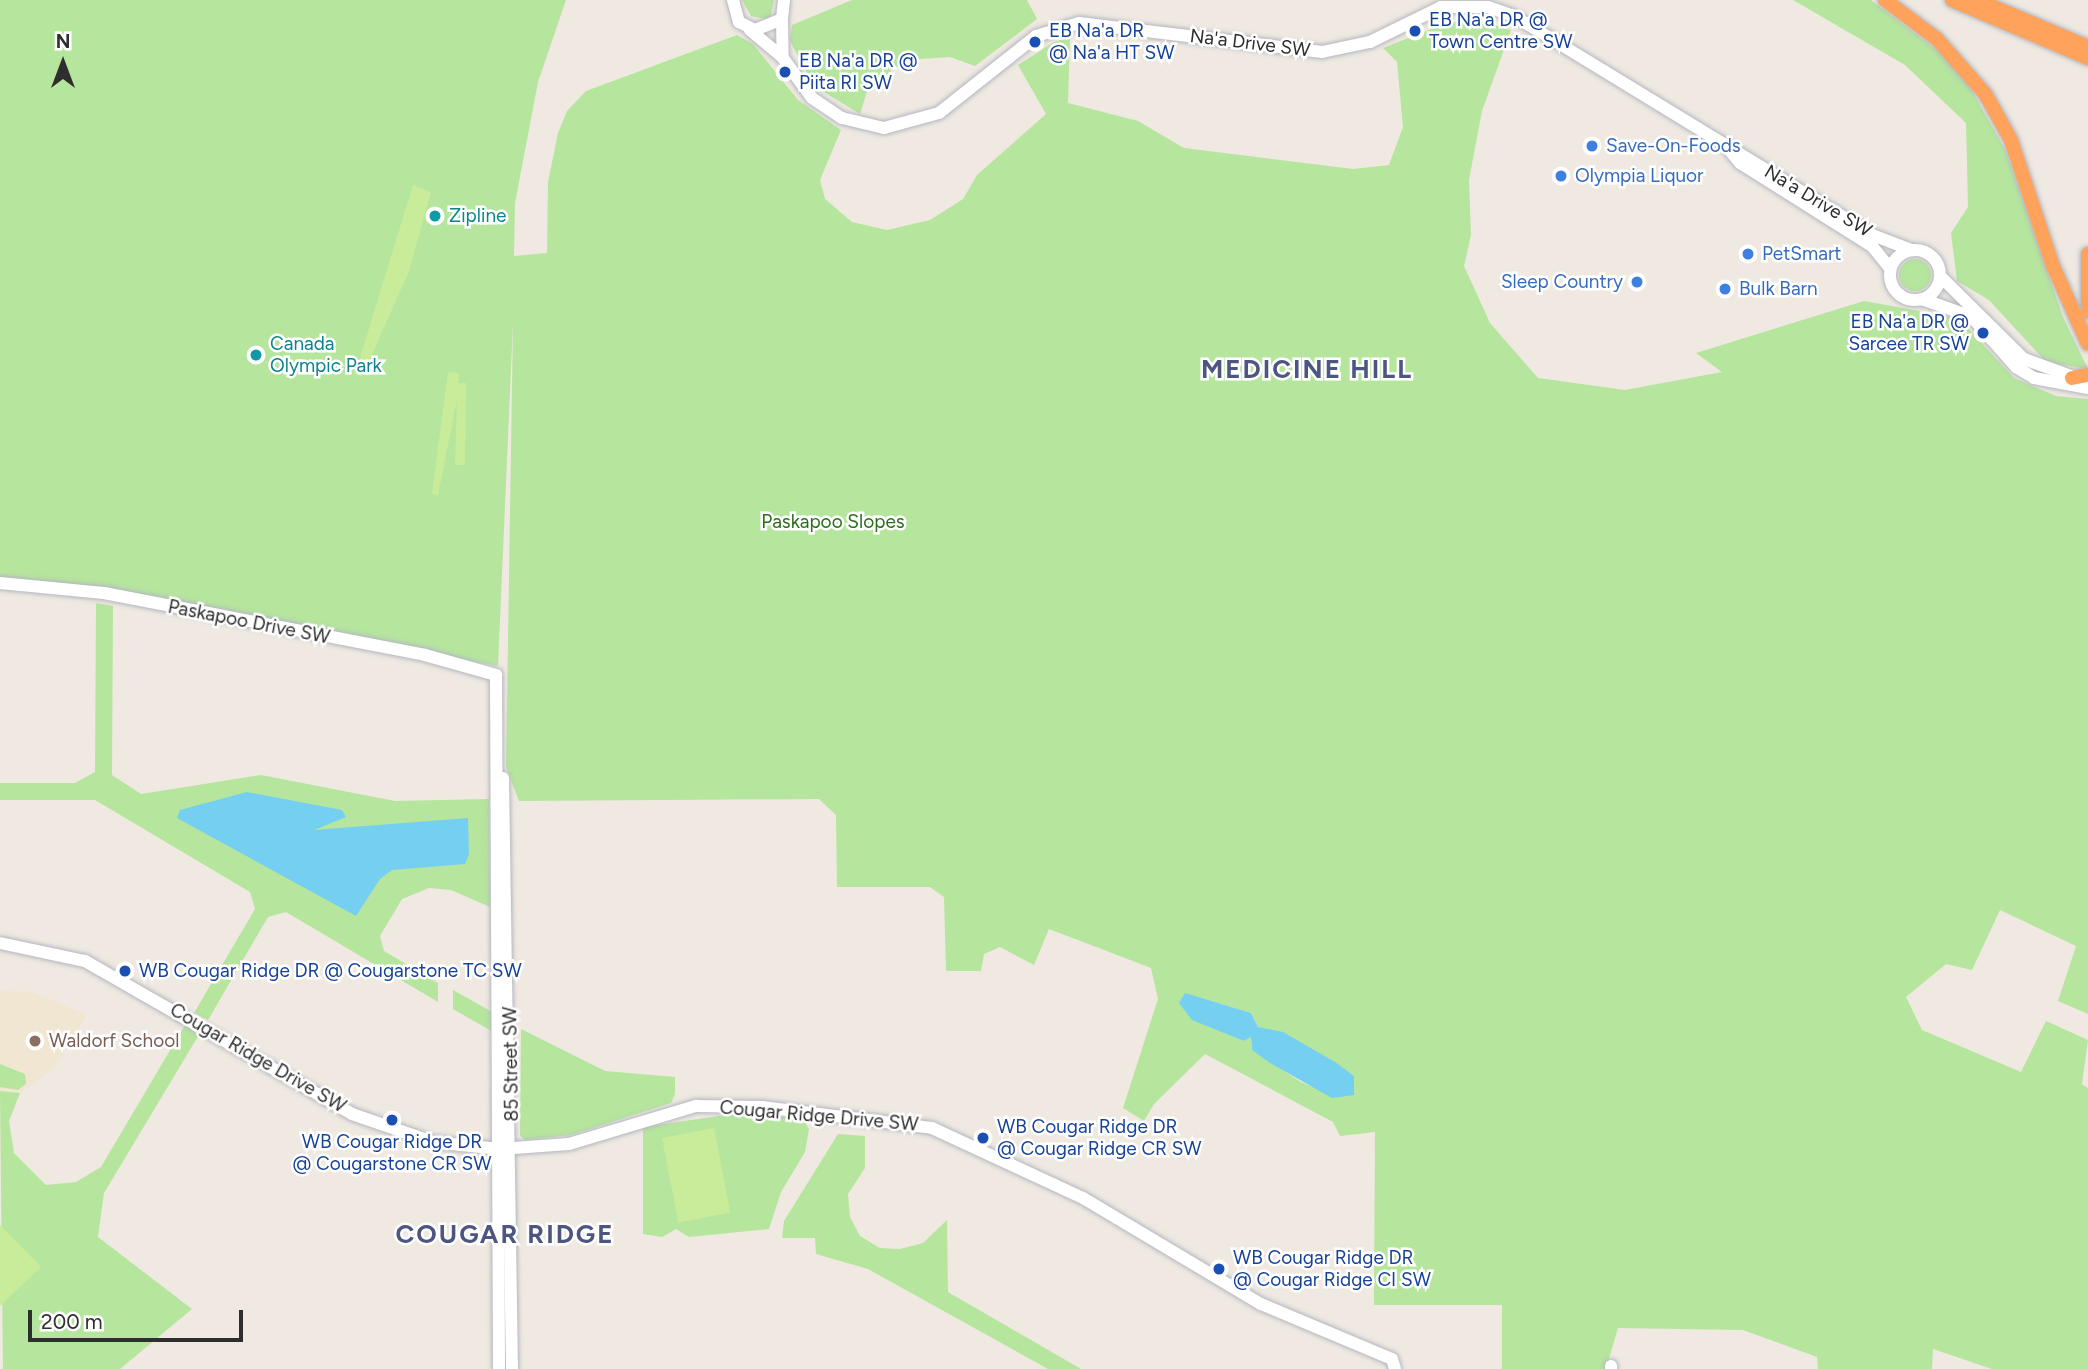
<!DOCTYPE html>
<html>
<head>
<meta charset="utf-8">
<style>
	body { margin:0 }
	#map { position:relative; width:2088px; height:1369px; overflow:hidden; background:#efe9e1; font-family:Figtree,sans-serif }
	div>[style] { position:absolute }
	.education>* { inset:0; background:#f0e6d1 }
	.green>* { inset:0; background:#b6e59e }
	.round { border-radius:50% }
	.pitch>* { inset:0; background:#c9ec9a; transform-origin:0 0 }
	.water>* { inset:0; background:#75cff0 }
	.roads { filter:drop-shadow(0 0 2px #b4b7c1) drop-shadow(0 0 2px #b4b7c1) }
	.secondary>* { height:12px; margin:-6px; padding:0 6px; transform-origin:6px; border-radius:6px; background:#fff }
	.secondary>.ring { margin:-6px; padding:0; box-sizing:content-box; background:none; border:12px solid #fff; border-radius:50% }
	.highway>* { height:14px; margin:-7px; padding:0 7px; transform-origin:7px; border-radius:7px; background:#ffa35c }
	.dots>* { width:19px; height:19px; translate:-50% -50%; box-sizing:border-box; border:4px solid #fff; border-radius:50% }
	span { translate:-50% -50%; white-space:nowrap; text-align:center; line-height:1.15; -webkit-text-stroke:5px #fff; paint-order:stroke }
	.transit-label { font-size:19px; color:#164399 }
	.left { translate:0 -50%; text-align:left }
	.right { translate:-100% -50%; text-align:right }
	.street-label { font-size:19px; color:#2e2e2e }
	.shop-label { font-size:19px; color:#366cbe }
	.culture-label { font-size:19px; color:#0d838f }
	.park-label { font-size:19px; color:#2c6e1b }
	.education-label { font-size:19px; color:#785e54 }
	.district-label { font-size:26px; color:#4d5680; font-weight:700; letter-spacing:2px }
	.north { position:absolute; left:28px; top:28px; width:70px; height:70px; -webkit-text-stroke:5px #fff; paint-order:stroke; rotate:0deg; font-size:19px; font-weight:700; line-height:28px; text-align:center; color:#2e2e2e }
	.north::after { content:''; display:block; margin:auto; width:24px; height:32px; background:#2e2e2e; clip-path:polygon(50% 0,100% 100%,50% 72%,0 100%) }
	.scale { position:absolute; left:28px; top:1310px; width:215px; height:32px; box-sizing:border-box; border:4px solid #2e2e2e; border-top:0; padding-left:9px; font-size:21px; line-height:24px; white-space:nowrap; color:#2e2e2e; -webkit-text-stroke:5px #fff; paint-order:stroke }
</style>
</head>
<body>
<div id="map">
	<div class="education">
		<div style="clip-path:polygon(0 991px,32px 992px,87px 1015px,54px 1068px,20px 1093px,0 1091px)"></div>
	</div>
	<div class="green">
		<div style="clip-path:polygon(evenodd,0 0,566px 0,538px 82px,515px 203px,514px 256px,547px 253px,548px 182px,558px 133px,567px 111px,586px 91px,737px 35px,753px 44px,798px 100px,841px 130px,820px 180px,825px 199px,852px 222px,887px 230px,930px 220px,963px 199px,977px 175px,1046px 114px,1018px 65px,1054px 42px,1070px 37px,1068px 103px,1138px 121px,1184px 148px,1353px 169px,1389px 165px,1403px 127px,1397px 62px,1383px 48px,1449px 22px,1491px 24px,1511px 30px,1482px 111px,1469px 180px,1471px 235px,1464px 266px,1490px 323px,1538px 378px,1625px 390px,1722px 372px,1696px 353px,1864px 301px,1947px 316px,1965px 325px,2014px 378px,2056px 396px,2088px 399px,2088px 1014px,2058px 1001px,2076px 946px,2000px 910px,1972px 970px,1946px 964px,1906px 997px,1922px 1030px,2021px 1072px,2046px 1021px,2088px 1040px,2082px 1084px,2088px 1088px,2088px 1369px,1992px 1369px,1933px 1349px,1932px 1369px,1818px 1369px,1817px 1357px,1743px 1330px,1618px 1328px,1606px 1369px,1502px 1369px,1502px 1305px,1374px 1305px,1375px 1132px,1340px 1136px,1333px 1122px,1205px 1054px,1154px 1104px,1144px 1121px,1123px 1108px,1158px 999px,1151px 968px,1049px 929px,1034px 965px,1000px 947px,984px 954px,981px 971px,946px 971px,944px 897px,930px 887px,837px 887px,836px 815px,819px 799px,519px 801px,506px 767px,513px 323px,498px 666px,104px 593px,0 583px,0 0,1207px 1000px,1251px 1013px,1258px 1027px,1353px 1076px,1315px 1088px,1301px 1082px,1252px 1050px,1251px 1037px,1244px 1041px,1207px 1024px,1207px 1000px)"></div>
		<div style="clip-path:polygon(742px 0,774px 0,770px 20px,751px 16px)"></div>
		<div style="clip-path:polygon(852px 0,1027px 0,1037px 19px,975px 66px,950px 57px,906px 60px,868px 88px,860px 114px,814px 86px,790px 41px,792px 25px)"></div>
		<div style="clip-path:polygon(1793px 0,1871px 0,1941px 53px,1967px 82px,2006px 151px,2063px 317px,2088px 369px,2046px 362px,1989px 300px,1957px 281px,1951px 233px,1968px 207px,1966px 123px,1905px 65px)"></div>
		<div class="round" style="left:1899px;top:259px;width:32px;height:32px"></div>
		<div style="clip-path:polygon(96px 603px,113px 606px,112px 775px,141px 794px,261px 775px,395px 801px,489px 799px,490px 907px,451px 890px,429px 888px,402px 899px,380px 936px,384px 951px,438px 983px,438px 1002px,286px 912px,268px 917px,208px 1020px,194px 1013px,255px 909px,250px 892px,95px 800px,0 800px,0 783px,75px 783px,95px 772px)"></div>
		<div style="clip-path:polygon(453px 990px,494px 1013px,493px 1032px,453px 1009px)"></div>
		<div style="clip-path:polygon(185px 1025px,200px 1033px,104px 1193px,98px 1237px,192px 1309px,120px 1369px,3px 1369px,0 1091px,20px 1093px,9px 1121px,14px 1153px,46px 1185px,76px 1182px,101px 1167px)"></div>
		<div style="clip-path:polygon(521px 1029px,605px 1071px,675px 1077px,675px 1094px,671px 1103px,571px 1135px,525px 1140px,520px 1136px)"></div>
		<div style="clip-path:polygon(0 1064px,25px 1074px,26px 1084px,18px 1090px,0 1087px)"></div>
		<div style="clip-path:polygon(740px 1113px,803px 1119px,809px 1129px,805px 1152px,781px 1192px,769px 1229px,689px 1237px,676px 1229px,662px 1237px,643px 1234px,643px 1127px)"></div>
		<div style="clip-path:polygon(838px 1134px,865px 1136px,865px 1168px,848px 1194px,850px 1217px,860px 1236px,880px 1248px,900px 1249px,923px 1243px,947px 1220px,948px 1292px,1081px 1369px,1048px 1369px,868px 1269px,816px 1254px,815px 1238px,782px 1238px,784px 1221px)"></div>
	</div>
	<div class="pitch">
		<div style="clip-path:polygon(413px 185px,431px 192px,409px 271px,362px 377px,355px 374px)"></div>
		<div style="clip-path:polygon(448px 372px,459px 373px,458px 383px,466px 383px,465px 465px,455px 465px,457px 400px,438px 495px,432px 494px)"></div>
		<div style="left:714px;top:1128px;width:86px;height:53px;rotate:79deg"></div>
		<div style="clip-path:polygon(0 1225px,41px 1267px,0 1306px)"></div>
	</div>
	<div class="water">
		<div style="clip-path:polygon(247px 792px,342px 810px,346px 817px,314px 830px,468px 818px,469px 854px,465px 864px,392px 870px,380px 879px,356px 916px,177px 818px,180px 810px)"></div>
		<div style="clip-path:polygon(1185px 993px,1251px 1013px,1258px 1027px,1283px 1032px,1335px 1062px,1354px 1076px,1354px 1095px,1332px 1098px,1270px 1063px,1252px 1050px,1251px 1037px,1244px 1041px,1192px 1020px,1179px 1003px)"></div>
	</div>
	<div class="roads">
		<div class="secondary">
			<div style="left:733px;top:0;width:23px;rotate:75deg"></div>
			<div style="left:739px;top:22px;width:18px;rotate:27deg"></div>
			<div style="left:755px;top:30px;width:29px;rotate:-22deg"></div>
			<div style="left:782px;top:19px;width:19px;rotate:-84deg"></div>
			<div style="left:782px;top:19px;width:39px;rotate:89deg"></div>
			<div style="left:783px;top:58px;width:49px;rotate:54.1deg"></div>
			<div style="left:812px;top:98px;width:36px;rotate:34deg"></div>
			<div style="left:842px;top:118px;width:43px;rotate:13.4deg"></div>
			<div style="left:884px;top:128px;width:57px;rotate:-15.3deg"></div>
			<div style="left:939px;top:113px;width:124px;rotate:-38.4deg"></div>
			<div style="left:1036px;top:36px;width:45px;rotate:-16.8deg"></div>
			<div style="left:1079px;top:23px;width:245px;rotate:6.8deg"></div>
			<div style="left:1322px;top:52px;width:49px;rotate:-11.8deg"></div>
			<div style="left:1370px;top:42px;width:79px;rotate:-26.2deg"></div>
			<div style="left:1441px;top:7px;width:47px"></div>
			<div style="left:1488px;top:7px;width:28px;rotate:19deg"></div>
			<div style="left:1514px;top:16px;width:423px;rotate:31.4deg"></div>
			<div style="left:1875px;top:236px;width:40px;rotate:21deg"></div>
			<div style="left:750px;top:30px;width:40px;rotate:40deg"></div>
			<div style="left:1730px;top:151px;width:16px;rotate:50deg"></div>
			<div style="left:1740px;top:163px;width:156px;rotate:32.2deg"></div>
			<div style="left:1872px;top:246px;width:28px;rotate:51deg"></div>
			<div class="ring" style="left:1890px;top:250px;width:38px;height:38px"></div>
			<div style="left:1940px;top:276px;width:118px;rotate:44.7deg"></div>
			<div style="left:2024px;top:359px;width:62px;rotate:19.9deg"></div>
			<div style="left:1922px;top:299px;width:53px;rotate:19.8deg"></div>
			<div style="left:1972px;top:317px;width:67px;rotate:48.7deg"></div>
			<div style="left:2016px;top:367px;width:21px;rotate:31deg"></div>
			<div style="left:2034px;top:378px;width:55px;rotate:10.5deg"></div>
			<div style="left:0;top:583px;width:104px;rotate:5.5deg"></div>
			<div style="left:104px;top:593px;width:327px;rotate:10.9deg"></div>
			<div style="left:425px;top:655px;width:74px;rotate:15.7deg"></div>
			<div style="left:496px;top:675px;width:694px;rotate:89.75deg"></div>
			<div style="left:503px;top:778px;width:591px;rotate:89.13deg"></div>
			<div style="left:0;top:943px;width:87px;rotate:12deg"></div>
			<div style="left:85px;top:961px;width:308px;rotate:29.8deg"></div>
			<div style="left:352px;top:1114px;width:86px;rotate:19.1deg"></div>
			<div style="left:433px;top:1142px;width:67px;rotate:6deg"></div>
			<div style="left:500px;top:1149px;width:69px;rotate:-4.1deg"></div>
			<div style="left:569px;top:1144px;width:133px;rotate:-16.7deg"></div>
			<div style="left:696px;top:1106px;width:66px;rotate:0.9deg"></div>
			<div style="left:762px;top:1107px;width:171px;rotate:7deg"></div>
			<div style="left:932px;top:1128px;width:166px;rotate:24.9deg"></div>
			<div style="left:1083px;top:1198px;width:207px;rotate:30.8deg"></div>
			<div style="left:1261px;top:1304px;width:142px;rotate:22.8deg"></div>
			<div style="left:1392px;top:1359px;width:10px;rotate:73deg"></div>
			<div style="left:1611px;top:1366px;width:3px;rotate:90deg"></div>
		</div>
		<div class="highway">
			<div style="left:1885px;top:0;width:65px;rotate:36.9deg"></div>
			<div style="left:1937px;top:39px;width:74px;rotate:48.8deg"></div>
			<div style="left:1986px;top:95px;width:51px;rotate:60.9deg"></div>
			<div style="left:2011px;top:140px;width:133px;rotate:71.6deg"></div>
			<div style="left:2053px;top:266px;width:85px;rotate:65.8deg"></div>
			<div style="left:1952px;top:0;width:148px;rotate:23.1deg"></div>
			<div style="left:1977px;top:0;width:121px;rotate:22.9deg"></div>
			<div style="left:2088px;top:254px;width:57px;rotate:90deg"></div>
			<div style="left:2072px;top:378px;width:16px;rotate:-11deg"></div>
		</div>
	</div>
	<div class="dots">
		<div style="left:1415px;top:31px;background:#1a4fb4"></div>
		<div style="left:1035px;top:42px;background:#1a4fb4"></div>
		<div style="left:785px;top:72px;background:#1a4fb4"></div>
		<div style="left:1592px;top:146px;background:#3f7fe0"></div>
		<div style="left:1561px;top:176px;background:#3f7fe0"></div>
		<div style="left:435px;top:216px;background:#0f9aa8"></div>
		<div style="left:1748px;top:254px;background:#3f7fe0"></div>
		<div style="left:1637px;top:282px;background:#3f7fe0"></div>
		<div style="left:1725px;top:289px;background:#3f7fe0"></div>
		<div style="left:1983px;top:333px;background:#1a4fb4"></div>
		<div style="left:256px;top:355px;background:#0f9aa8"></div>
		<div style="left:125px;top:971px;background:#1a4fb4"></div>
		<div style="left:35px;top:1041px;background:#8d6e63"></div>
		<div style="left:392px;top:1120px;background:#1a4fb4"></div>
		<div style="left:983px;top:1138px;background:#1a4fb4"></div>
		<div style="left:1219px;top:1269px;background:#1a4fb4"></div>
	</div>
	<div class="transit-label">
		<span class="left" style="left:1429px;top:31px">EB Na'a DR @<br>Town Centre SW</span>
		<span class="left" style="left:1049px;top:42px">EB Na'a DR<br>@ Na'a HT SW</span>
		<span class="left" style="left:799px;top:72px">EB Na'a DR @<br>Piita RI SW</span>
		<span class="right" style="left:1969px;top:333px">EB Na'a DR @<br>Sarcee TR SW</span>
		<span class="left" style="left:139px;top:971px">WB Cougar Ridge DR @ Cougarstone TC SW</span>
		<span class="left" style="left:997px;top:1138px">WB Cougar Ridge DR<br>@ Cougar Ridge CR SW</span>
		<span style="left:392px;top:1153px">WB Cougar Ridge DR<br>@ Cougarstone CR SW</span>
		<span class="left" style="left:1233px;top:1269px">WB Cougar Ridge DR<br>@ Cougar Ridge CI SW</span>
	</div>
	<div class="street-label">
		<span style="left:1250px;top:43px;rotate:7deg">Na'a Drive SW</span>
		<span style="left:1818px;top:201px;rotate:31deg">Na'a Drive SW</span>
		<span style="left:249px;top:622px;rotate:11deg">Paskapoo Drive SW</span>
		<span style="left:258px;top:1058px;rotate:30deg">Cougar Ridge Drive SW</span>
		<span style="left:511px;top:1064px;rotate:-91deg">85 Street SW</span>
		<span style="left:819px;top:1116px;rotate:5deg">Cougar Ridge Drive SW</span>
	</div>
	<div class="shop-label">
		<span class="left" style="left:1606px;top:146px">Save-On-Foods</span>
		<span class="left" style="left:1575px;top:176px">Olympia Liquor</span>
		<span class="left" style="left:1762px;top:254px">PetSmart</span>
		<span class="right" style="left:1623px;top:282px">Sleep Country</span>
		<span class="left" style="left:1739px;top:289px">Bulk Barn</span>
	</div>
	<div class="culture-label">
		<span class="left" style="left:449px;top:216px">Zipline</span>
		<span class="left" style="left:270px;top:355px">Canada<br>Olympic Park</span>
	</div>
	<div class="park-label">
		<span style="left:833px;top:522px">Paskapoo Slopes</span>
	</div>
	<div class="education-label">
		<span class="left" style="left:49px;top:1041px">Waldorf School</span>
	</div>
	<div class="district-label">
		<span style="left:1307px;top:370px">MEDICINE HILL</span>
		<span style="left:505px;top:1235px">COUGAR RIDGE</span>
	</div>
	<div class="north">N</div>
	<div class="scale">200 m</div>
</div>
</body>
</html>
